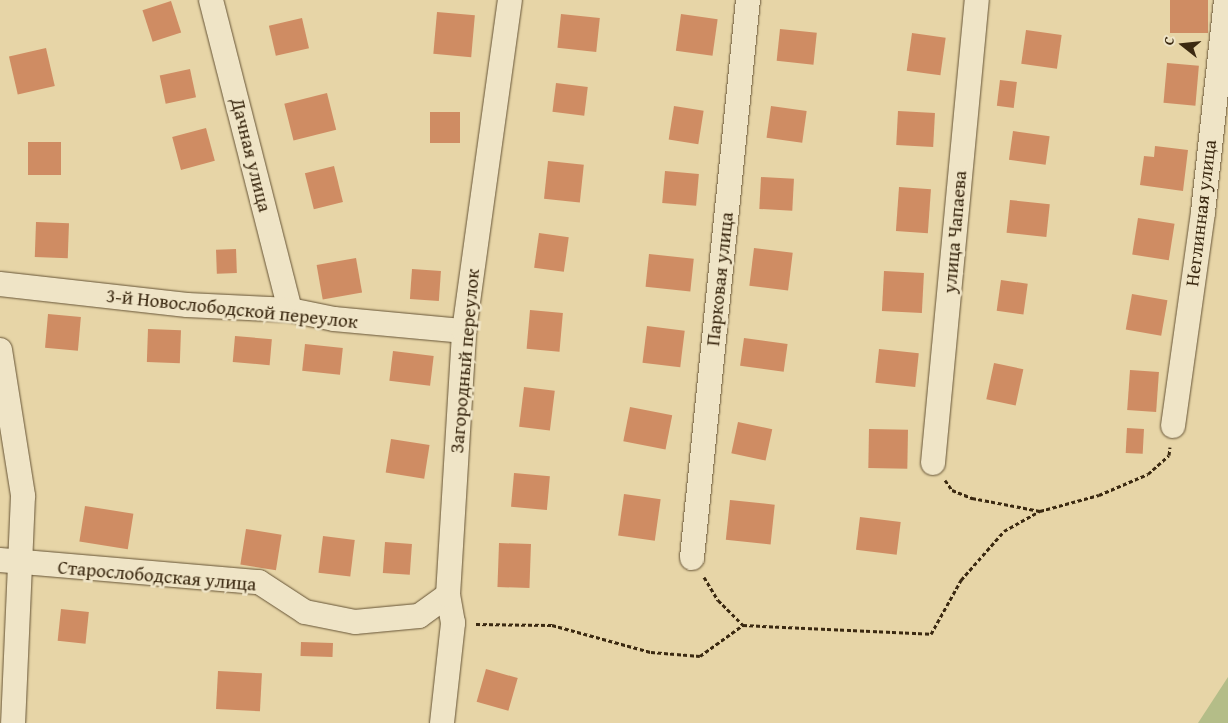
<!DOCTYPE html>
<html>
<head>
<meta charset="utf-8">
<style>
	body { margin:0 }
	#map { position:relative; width:1228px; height:723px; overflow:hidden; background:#e7d5a7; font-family:"Gentium Book Plus",serif }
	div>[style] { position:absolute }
	.green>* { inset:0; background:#b4bd88 }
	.building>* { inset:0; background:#cf8c63; transform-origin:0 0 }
	.path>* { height:3px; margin-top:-1.5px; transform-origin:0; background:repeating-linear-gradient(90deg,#3b2911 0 4px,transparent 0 6.5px) }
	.roads { filter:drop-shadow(0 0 1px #665436) drop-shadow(0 0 1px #665436) }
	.minor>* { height:24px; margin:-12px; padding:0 12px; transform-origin:12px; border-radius:12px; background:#efe4c6 }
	span { translate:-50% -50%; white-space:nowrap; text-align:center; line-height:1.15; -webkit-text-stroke:5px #efe4c6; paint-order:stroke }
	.street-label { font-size:19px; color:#3b2911 }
	.north { position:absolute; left:1158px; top:20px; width:50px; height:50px; -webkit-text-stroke:4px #efe4c6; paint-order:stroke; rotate:286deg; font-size:14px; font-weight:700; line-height:20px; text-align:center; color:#3b2911 }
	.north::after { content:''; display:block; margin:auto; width:18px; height:22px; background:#3b2911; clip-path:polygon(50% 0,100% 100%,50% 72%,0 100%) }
</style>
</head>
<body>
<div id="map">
	<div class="green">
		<div style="clip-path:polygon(1228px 677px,1228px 723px,1198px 723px)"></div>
	</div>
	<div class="building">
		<div style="left:1170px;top:0;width:38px;height:33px"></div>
		<div style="left:171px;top:1px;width:33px;height:30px;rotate:72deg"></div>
		<div style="left:437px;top:12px;width:38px;height:42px;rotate:5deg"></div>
		<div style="left:561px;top:14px;width:39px;height:34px;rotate:6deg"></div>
		<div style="left:681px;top:14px;width:37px;height:37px;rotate:8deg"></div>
		<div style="left:302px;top:18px;width:31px;height:34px;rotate:77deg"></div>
		<div style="left:780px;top:29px;width:37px;height:32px;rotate:6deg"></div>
		<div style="left:1026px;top:30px;width:36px;height:34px;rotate:8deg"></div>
		<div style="left:912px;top:33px;width:34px;height:38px;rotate:8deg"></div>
		<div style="left:46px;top:48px;width:39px;height:38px;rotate:77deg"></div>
		<div style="left:1167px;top:63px;width:32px;height:40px;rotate:5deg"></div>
		<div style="left:190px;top:69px;width:29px;height:31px;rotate:78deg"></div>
		<div style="left:1000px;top:80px;width:17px;height:26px;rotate:7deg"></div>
		<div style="left:556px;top:83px;width:32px;height:29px;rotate:7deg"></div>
		<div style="left:327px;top:93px;width:38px;height:44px;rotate:76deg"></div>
		<div style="left:674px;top:106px;width:30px;height:34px;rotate:9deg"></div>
		<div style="left:771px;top:106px;width:36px;height:32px;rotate:8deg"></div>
		<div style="left:898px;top:111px;width:37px;height:34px;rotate:3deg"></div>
		<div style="left:430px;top:112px;width:30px;height:31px"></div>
		<div style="left:206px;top:128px;width:34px;height:35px;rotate:75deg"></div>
		<div style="left:1013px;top:131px;width:37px;height:29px;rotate:8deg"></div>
		<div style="left:28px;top:142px;width:33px;height:33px"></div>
		<div style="clip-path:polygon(1155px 146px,1188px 150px,1183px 191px,1140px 185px,1144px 156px,1154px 157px)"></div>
		<div style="left:548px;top:161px;width:36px;height:38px;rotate:6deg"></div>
		<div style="left:334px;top:166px;width:37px;height:30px;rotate:76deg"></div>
		<div style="left:665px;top:171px;width:34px;height:32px;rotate:5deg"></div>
		<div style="left:761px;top:177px;width:33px;height:32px;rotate:3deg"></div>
		<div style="left:899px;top:187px;width:32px;height:44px;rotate:4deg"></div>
		<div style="left:1010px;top:200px;width:40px;height:33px;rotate:6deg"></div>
		<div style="left:1138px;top:218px;width:37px;height:37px;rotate:9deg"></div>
		<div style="left:36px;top:222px;width:33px;height:35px;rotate:2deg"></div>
		<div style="left:539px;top:233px;width:30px;height:35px;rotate:8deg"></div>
		<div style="left:754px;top:248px;width:39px;height:38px;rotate:7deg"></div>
		<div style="left:236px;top:249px;width:24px;height:20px;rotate:88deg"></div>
		<div style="left:649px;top:254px;width:45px;height:33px;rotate:6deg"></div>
		<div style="left:356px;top:258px;width:35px;height:40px;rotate:80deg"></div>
		<div style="left:412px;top:269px;width:29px;height:30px;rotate:4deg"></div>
		<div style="left:884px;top:271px;width:40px;height:40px;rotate:3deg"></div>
		<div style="left:1001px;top:280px;width:27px;height:31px;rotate:8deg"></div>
		<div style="left:1132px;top:294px;width:36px;height:36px;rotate:10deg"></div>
		<div style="left:530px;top:310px;width:33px;height:39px;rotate:5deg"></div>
		<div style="left:48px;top:314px;width:33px;height:34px;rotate:5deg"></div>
		<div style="left:647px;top:326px;width:38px;height:37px;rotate:7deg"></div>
		<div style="left:148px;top:329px;width:33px;height:33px;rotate:2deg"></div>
		<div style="left:235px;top:336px;width:37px;height:26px;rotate:5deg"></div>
		<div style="left:744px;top:338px;width:44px;height:28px;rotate:8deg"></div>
		<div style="left:305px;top:344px;width:38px;height:27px;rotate:6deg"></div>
		<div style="left:879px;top:349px;width:40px;height:34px;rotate:6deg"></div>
		<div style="left:393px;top:351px;width:41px;height:30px;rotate:7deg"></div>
		<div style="left:994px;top:363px;width:30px;height:37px;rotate:12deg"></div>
		<div style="left:1130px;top:370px;width:29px;height:40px;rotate:4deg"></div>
		<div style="left:524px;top:387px;width:31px;height:40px;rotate:7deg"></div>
		<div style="left:630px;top:407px;width:43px;height:35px;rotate:11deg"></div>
		<div style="left:738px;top:422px;width:35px;height:32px;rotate:12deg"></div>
		<div style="left:1127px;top:428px;width:17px;height:25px;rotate:3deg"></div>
		<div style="left:869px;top:429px;width:39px;height:39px;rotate:1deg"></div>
		<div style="left:391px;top:439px;width:39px;height:34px;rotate:9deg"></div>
		<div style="left:514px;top:473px;width:36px;height:34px;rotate:5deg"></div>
		<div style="left:624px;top:494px;width:37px;height:42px;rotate:8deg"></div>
		<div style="left:730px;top:500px;width:45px;height:40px;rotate:6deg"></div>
		<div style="left:85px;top:506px;width:49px;height:36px;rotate:9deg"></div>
		<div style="left:860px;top:517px;width:41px;height:33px;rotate:7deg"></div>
		<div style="left:246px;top:529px;width:36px;height:36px;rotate:9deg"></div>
		<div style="left:323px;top:536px;width:32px;height:37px;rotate:7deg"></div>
		<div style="left:385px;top:542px;width:27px;height:31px;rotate:4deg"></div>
		<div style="left:499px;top:543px;width:32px;height:44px;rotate:2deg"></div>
		<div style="left:61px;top:609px;width:28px;height:32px;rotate:6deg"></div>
		<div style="left:301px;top:642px;width:32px;height:14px;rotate:2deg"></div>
		<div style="left:486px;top:669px;width:33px;height:34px;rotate:16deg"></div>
		<div style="left:218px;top:671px;width:44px;height:38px;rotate:3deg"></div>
	</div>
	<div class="path">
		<div style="left:945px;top:480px;width:12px;rotate:55deg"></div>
		<div style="left:952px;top:490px;width:22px;rotate:22deg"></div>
		<div style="left:972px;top:498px;width:69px;rotate:10.8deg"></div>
		<div style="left:704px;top:577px;width:27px;rotate:59deg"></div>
		<div style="left:718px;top:600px;width:35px;rotate:45deg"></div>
		<div style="left:476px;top:624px;width:76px;rotate:0.8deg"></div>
		<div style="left:552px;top:625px;width:103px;rotate:15.3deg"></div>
		<div style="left:651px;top:652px;width:49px;rotate:4.7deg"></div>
		<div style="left:700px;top:656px;width:53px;rotate:-35.8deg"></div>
		<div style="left:743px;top:625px;width:188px;rotate:2.7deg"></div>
		<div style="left:931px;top:634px;width:62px;rotate:-60.9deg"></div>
		<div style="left:961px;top:580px;width:65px;rotate:-48.7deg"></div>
		<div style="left:1004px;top:531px;width:41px;rotate:-29.1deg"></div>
		<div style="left:1040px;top:511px;width:61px;rotate:-15.2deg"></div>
		<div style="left:1099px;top:495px;width:53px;rotate:-23.2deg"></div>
		<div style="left:1148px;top:474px;width:28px;rotate:-42deg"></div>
		<div style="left:1169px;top:455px;width:8px;rotate:-83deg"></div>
	</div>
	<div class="roads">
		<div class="minor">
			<div style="left:211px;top:0;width:320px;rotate:75.7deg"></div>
			<div style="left:0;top:284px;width:188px;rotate:6.4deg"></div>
			<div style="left:187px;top:305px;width:103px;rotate:2.8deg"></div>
			<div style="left:290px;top:310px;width:45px;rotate:11.6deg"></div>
			<div style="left:334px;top:319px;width:131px;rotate:5.3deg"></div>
			<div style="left:0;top:350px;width:148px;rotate:81deg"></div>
			<div style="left:23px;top:496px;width:227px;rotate:92.5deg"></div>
			<div style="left:1173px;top:426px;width:216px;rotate:-82deg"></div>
			<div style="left:1203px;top:212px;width:213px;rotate:-83.8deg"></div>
			<div style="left:933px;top:463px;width:465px;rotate:-84.6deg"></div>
			<div style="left:692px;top:558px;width:561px;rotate:-84.27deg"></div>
			<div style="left:0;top:560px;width:260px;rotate:4.9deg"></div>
			<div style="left:259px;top:582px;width:55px;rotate:33.1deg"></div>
			<div style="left:305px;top:612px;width:51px;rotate:11.3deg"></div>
			<div style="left:355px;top:622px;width:64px;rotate:-5.4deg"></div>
			<div style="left:419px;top:616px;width:36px;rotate:-36deg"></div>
			<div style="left:442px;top:723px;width:101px;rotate:-83.7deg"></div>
			<div style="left:453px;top:623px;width:28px;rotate:-100deg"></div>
			<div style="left:448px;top:595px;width:264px;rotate:-86.5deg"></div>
			<div style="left:464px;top:331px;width:334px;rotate:-82.1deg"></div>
		</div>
	</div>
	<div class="street-label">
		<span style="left:251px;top:155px;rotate:76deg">Дачная улица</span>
		<span style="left:1201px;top:213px;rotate:-83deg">Неглинная улица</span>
		<span style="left:955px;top:232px;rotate:-85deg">улица Чапаева</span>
		<span style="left:720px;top:279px;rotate:-84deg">Парковая улица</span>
		<span style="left:232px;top:309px;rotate:6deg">3-й Новослободской переулок</span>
		<span style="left:465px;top:361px;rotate:-85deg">Загородный переулок</span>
		<span style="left:157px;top:576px;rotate:5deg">Старослободская улица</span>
	</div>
	<div class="north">С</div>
</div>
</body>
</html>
